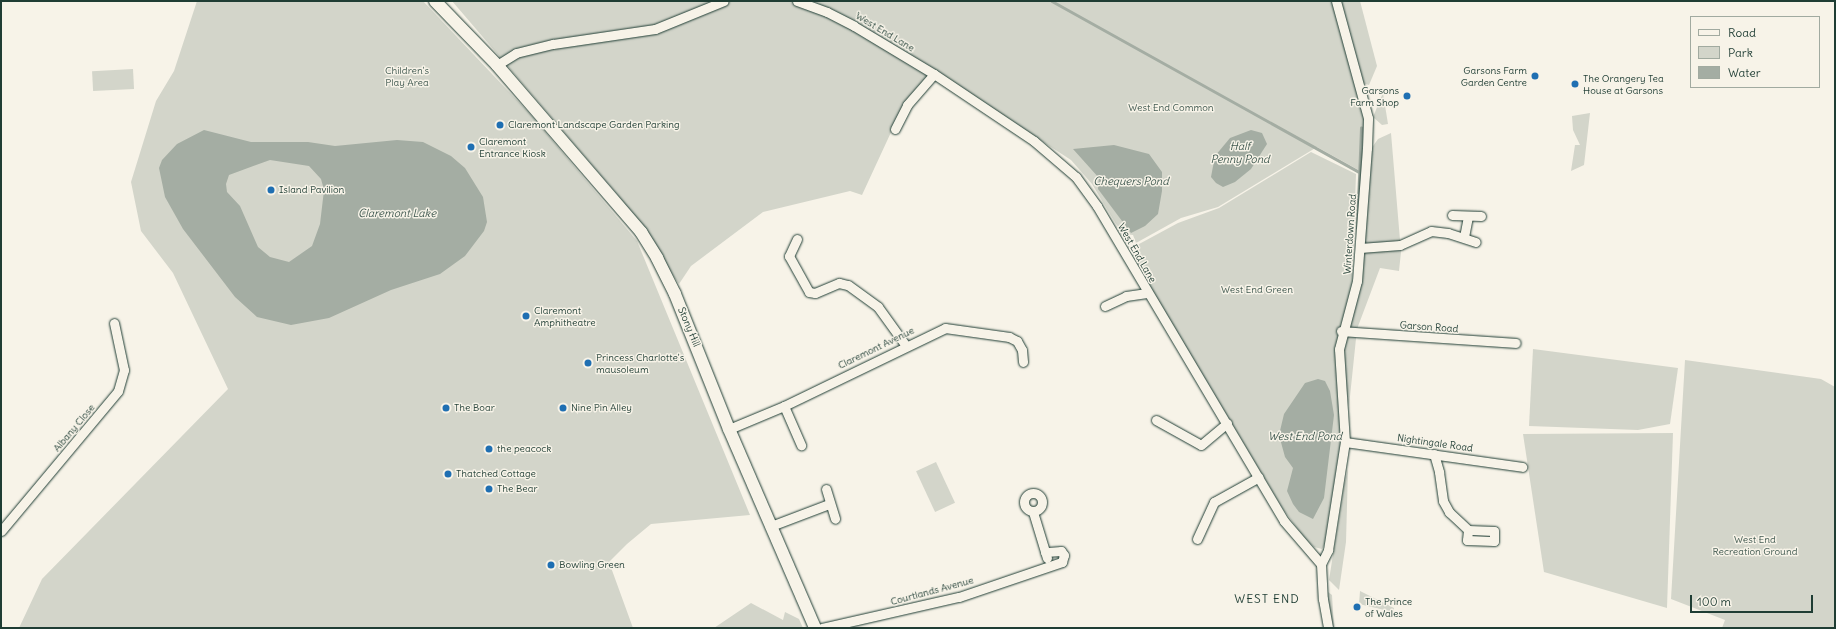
<!DOCTYPE html>
<html>
<head>
<meta charset="utf-8">
<style>
	body { margin:0 }
	#map { position:relative; width:1836px; height:629px; overflow:hidden; background:#f7f3e8; font-family:Delius,sans-serif }
	div>[style] { position:absolute }
	.green>* { inset:0; background:#d3d5ca; transform-origin:0 0 }
	.water>* { inset:0; background:#a4ada3 }
	.stream>* { height:2.5px; margin:-1.25px; padding:0 1.25px; transform-origin:1.25px; border-radius:1.25px; background:#a4ada3 }
	.roads { filter:drop-shadow(0 0 1px #1f3d34) drop-shadow(0 0 1px #1f3d34) }
	.minor>* { height:9px; margin:-4.5px; padding:0 4.5px; transform-origin:4.5px; border-radius:4.5px; background:#f7f3e8 }
	.minor>.ring { margin:-4.5px; padding:0; box-sizing:content-box; background:none; border:9px solid #f7f3e8; border-radius:50% }
	.major>* { height:12px; margin:-6px; padding:0 6px; transform-origin:6px; border-radius:6px; background:#f7f3e8 }
	.dots>* { width:11px; height:11px; translate:-50% -50%; box-sizing:border-box; border:2px solid #f7f3e8; border-radius:50% }
	span { translate:-50% -50%; white-space:nowrap; text-align:center; line-height:1.15; -webkit-text-stroke:3px #f7f3e8; paint-order:stroke }
	.street-label { font-size:10px; color:#1f3d34 }
	.park-label { font-size:10px; color:#435b52 }
	.poi-label { font-size:10px; color:#1f3d34 }
	.right { translate:-100% -50%; text-align:right }
	.left { translate:0 -50%; text-align:left }
	.water-label { font-size:11px; color:#405950; font-style:italic }
	.quarter-label { font-size:12px; color:#1f3d34; letter-spacing:1px }
	.frame { position:absolute; inset:0; border:2px solid #1f3d34; pointer-events:none }
	.legend { position:absolute; left:1690px; top:16px; width:130px; height:72px; box-sizing:border-box; background:#f7f3e8; border:1px solid #a1aaa0; margin:0; padding:5px 7px; list-style:none; font-size:12px; color:#1f3d34 }
	.legend li { display:flex; align-items:center; gap:8px; height:20px }
	.legend b { width:20px; border:1px solid #a1aaa0 }
	.scale { position:absolute; left:1690px; top:595px; width:123px; height:18px; box-sizing:border-box; border:2px solid #1f3d34; border-top:0; padding-left:5px; font-size:12px; line-height:14px; white-space:nowrap; color:#1f3d34; -webkit-text-stroke:3px #f7f3e8; paint-order:stroke }
</style>
</head>
<body>
<div id="map">
	<div class="green">
		<div style="clip-path:polygon(197px 1px,423px 1px,530px 114px,637px 241px,750px 515px,651px 524px,627px 544px,609px 562px,633px 628px,19px 628px,42px 579px,228px 389px,173px 273px,141px 231px,131px 182px,156px 101px,174px 71px)"></div>
		<div style="clip-path:polygon(452px 1px,1333px 1px,1364px 106px,1364px 173px,1317px 147px,1218px 207px,1181px 218px,1136px 243px,1133px 235px,1125px 234px,1116px 224px,1092px 184px,1071px 160px,934px 71px,899px 115px,862px 195px,850px 191px,763px 212px,691px 266px,679px 284px,617px 194px)"></div>
		<div style="clip-path:polygon(1338px 1px,1360px 1px,1377px 66px,1369px 85px,1362px 83px)"></div>
		<div style="left:133px;top:69px;width:20px;height:41px;rotate:87deg"></div>
		<div style="clip-path:polygon(1383px 93px,1388px 124px,1382px 125px,1373px 117px)"></div>
		<div style="clip-path:polygon(1590px 113px,1584px 165px,1571px 171px,1575px 145px,1580px 145px,1573px 130px,1572px 116px)"></div>
		<div style="clip-path:polygon(1391px 133px,1401px 252px,1399px 271px,1380px 268px,1357px 329px,1349px 406px,1344px 376px,1343px 347px,1365px 237px,1371px 149px,1378px 139px)"></div>
		<div style="clip-path:polygon(1311px 152px,1356px 174px,1352px 289px,1339px 331px,1343px 441px,1326px 542px,1322px 549px,1314px 547px,1303px 536px,1283px 509px,1128px 250px,1178px 223px,1219px 208px)"></div>
		<div style="clip-path:polygon(1533px 349px,1678px 368px,1670px 424px,1638px 430px,1529px 426px)"></div>
		<div style="clip-path:polygon(1685px 360px,1821px 379px,1835px 387px,1835px 628px,1722px 628px,1725px 620px,1671px 599px)"></div>
		<div style="clip-path:polygon(1673px 433px,1667px 608px,1544px 572px,1523px 434px)"></div>
		<div style="left:936px;top:462px;width:45px;height:22px;rotate:65deg"></div>
		<div style="clip-path:polygon(1348px 469px,1346px 542px,1339px 590px,1329px 580px,1344px 485px)"></div>
		<div style="clip-path:polygon(1360px 591px,1394px 608px,1393px 612px,1359px 604px)"></div>
		<div style="clip-path:polygon(1328px 592px,1332px 595px,1334px 628px,1328px 615px)"></div>
		<div style="clip-path:polygon(751px 603px,783px 620px,785px 612px,799px 619px,803px 628px,714px 628px)"></div>
	</div>
	<div class="water">
		<div style="clip-path:polygon(evenodd,204px 130px,251px 142px,308px 142px,335px 146px,397px 140px,423px 142px,451px 156px,465px 168px,483px 197px,487px 222px,484px 231px,465px 256px,440px 274px,391px 290px,329px 318px,291px 325px,257px 317px,235px 297px,183px 229px,165px 197px,159px 168px,162px 160px,177px 144px,204px 130px,270px 160px,309px 166px,321px 179px,324px 190px,320px 224px,312px 246px,289px 262px,270px 257px,258px 247px,240px 206px,227px 192px,226px 184px,229px 175px,270px 160px)"></div>
		<div style="clip-path:polygon(1251px 130px,1262px 133px,1267px 144px,1251px 169px,1235px 182px,1223px 187px,1216px 183px,1211px 177px,1215px 156px,1230px 138px)"></div>
		<div style="clip-path:polygon(1114px 145px,1149px 154px,1162px 172px,1162px 191px,1158px 214px,1145px 226px,1131px 233px,1098px 189px,1099px 178px,1073px 149px)"></div>
		<div style="clip-path:polygon(1318px 379px,1325px 381px,1330px 391px,1334px 415px,1324px 498px,1313px 519px,1299px 512px,1293px 504px,1287px 491px,1293px 468px,1285px 457px,1279px 435px,1284px 414px,1305px 383px)"></div>
	</div>
	<div class="stream">
		<div style="left:1052px;top:1px;width:351px;rotate:29.1deg"></div>
		<div style="left:1357px;top:228px;width:100px;rotate:-87.7deg"></div>
	</div>
	<div class="roads">
		<div class="minor">
			<div style="left:797px;top:1px;width:32px;rotate:20deg"></div>
			<div style="left:827px;top:12px;width:30px;rotate:27deg"></div>
			<div style="left:854px;top:26px;width:93px;rotate:31deg"></div>
			<div style="left:934px;top:74px;width:120px;rotate:33.8deg"></div>
			<div style="left:1034px;top:141px;width:55px;rotate:40.6deg"></div>
			<div style="left:1076px;top:177px;width:36px;rotate:54deg"></div>
			<div style="left:1097px;top:206px;width:366px;rotate:59.3deg"></div>
			<div style="left:1284px;top:521px;width:57px;rotate:49.3deg"></div>
			<div style="left:1321px;top:564px;width:35px;rotate:87deg"></div>
			<div style="left:1323px;top:599px;width:29px;rotate:80deg"></div>
			<div style="left:497px;top:65px;width:22px;rotate:-32deg"></div>
			<div style="left:516px;top:53px;width:38px;rotate:-14deg"></div>
			<div style="left:553px;top:44px;width:103px;rotate:-8.4deg"></div>
			<div style="left:655px;top:29px;width:74px;rotate:-22.1deg"></div>
			<div style="left:895px;top:129px;width:27px;rotate:-63deg"></div>
			<div style="left:907px;top:105px;width:41px;rotate:-48.9deg"></div>
			<div style="left:1452px;top:215px;width:29px;rotate:2deg"></div>
			<div style="left:1464px;top:237px;width:21px;rotate:-79deg"></div>
			<div style="left:797px;top:239px;width:19px;rotate:115deg"></div>
			<div style="left:789px;top:256px;width:41px;rotate:60.9deg"></div>
			<div style="left:809px;top:292px;width:6px;rotate:9deg"></div>
			<div style="left:815px;top:293px;width:26px;rotate:-23deg"></div>
			<div style="left:839px;top:283px;width:9px;rotate:13deg"></div>
			<div style="left:848px;top:285px;width:37px;rotate:36deg"></div>
			<div style="left:878px;top:307px;width:48px;rotate:54.3deg"></div>
			<div style="left:1360px;top:248px;width:40px;rotate:-4.3deg"></div>
			<div style="left:1400px;top:245px;width:34px;rotate:-24deg"></div>
			<div style="left:1431px;top:231px;width:17px;rotate:7deg"></div>
			<div style="left:1448px;top:233px;width:29px;rotate:18deg"></div>
			<div style="left:1105px;top:306px;width:23px;rotate:-25deg"></div>
			<div style="left:1126px;top:296px;width:21px;rotate:-8deg"></div>
			<div style="left:1341px;top:331px;width:175px;rotate:3.9deg"></div>
			<div style="left:784px;top:406px;width:43px;rotate:66.4deg"></div>
			<div style="left:1156px;top:420px;width:51px;rotate:29.1deg"></div>
			<div style="left:1201px;top:445px;width:34px;rotate:-40deg"></div>
			<div style="left:729px;top:429px;width:60px;rotate:-22.7deg"></div>
			<div style="left:784px;top:406px;width:179px;rotate:-25.8deg"></div>
			<div style="left:945px;top:328px;width:65px;rotate:8deg"></div>
			<div style="left:1009px;top:337px;width:9px;rotate:27deg"></div>
			<div style="left:1017px;top:341px;width:10px;rotate:61deg"></div>
			<div style="left:1022px;top:350px;width:12px;rotate:85deg"></div>
			<div style="left:1345px;top:442px;width:179px;rotate:8deg"></div>
			<div style="left:1434px;top:454px;width:19px;rotate:74deg"></div>
			<div style="left:1439px;top:472px;width:29px;rotate:82deg"></div>
			<div style="left:1443px;top:501px;width:13px;rotate:61deg"></div>
			<div style="left:1449px;top:512px;width:26px;rotate:43deg"></div>
			<div style="left:1468px;top:530px;width:26px;rotate:2deg"></div>
			<div style="left:1494px;top:531px;width:10px;rotate:90deg"></div>
			<div style="left:1494px;top:541px;width:27px;rotate:-178deg"></div>
			<div style="left:1467px;top:540px;width:10px;rotate:-84deg"></div>
			<div style="left:826px;top:489px;width:31px;rotate:73deg"></div>
			<div class="ring" style="left:1024px;top:493px;width:9px;height:9px"></div>
			<div style="left:1033px;top:512px;width:48px;rotate:73.1deg"></div>
			<div style="left:771px;top:526px;width:62px;rotate:-20.8deg"></div>
			<div style="left:1px;top:531px;width:182px;rotate:-50.1deg"></div>
			<div style="left:118px;top:391px;width:22px;rotate:-74deg"></div>
			<div style="left:124px;top:370px;width:48px;rotate:-102deg"></div>
			<div style="left:1197px;top:539px;width:41px;rotate:-65.3deg"></div>
			<div style="left:1214px;top:502px;width:51px;rotate:-29.1deg"></div>
			<div style="left:1321px;top:564px;width:16px;rotate:-63deg"></div>
			<div style="left:1328px;top:550px;width:109px;rotate:-81.1deg"></div>
			<div style="left:1345px;top:442px;width:93px;rotate:-93.7deg"></div>
			<div style="left:1339px;top:349px;width:70px;rotate:-75.2deg"></div>
			<div style="left:1357px;top:281px;width:133px;rotate:-85.7deg"></div>
			<div style="left:1367px;top:148px;width:30px;rotate:-88deg"></div>
			<div style="left:1368px;top:118px;width:121px;rotate:-105.3deg"></div>
			<div style="left:822px;top:628px;width:140px;rotate:-12.8deg"></div>
			<div style="left:959px;top:597px;width:109px;rotate:-18.8deg"></div>
			<div style="left:1062px;top:562px;width:7px;rotate:-74deg"></div>
			<div style="left:1064px;top:555px;width:5px;rotate:-127deg"></div>
			<div style="left:1061px;top:551px;width:16px;rotate:176deg"></div>
		</div>
		<div class="major">
			<div style="left:435px;top:1px;width:89px;rotate:45.9deg"></div>
			<div style="left:497px;top:65px;width:221px;rotate:49.2deg"></div>
			<div style="left:641px;top:232px;width:31px;rotate:58deg"></div>
			<div style="left:657px;top:258px;width:40px;rotate:63.4deg"></div>
			<div style="left:675px;top:294px;width:145px;rotate:68.2deg"></div>
			<div style="left:729px;top:429px;width:217px;rotate:66.6deg"></div>
		</div>
	</div>
	<div class="dots">
		<div style="left:1535px;top:76px;background:#1f6fb2"></div>
		<div style="left:1575px;top:84px;background:#1f6fb2"></div>
		<div style="left:1407px;top:96px;background:#1f6fb2"></div>
		<div style="left:500px;top:125px;background:#1f6fb2"></div>
		<div style="left:471px;top:147px;background:#1f6fb2"></div>
		<div style="left:271px;top:190px;background:#1f6fb2"></div>
		<div style="left:526px;top:316px;background:#1f6fb2"></div>
		<div style="left:588px;top:363px;background:#1f6fb2"></div>
		<div style="left:446px;top:408px;background:#1f6fb2"></div>
		<div style="left:563px;top:408px;background:#1f6fb2"></div>
		<div style="left:489px;top:449px;background:#1f6fb2"></div>
		<div style="left:448px;top:474px;background:#1f6fb2"></div>
		<div style="left:489px;top:489px;background:#1f6fb2"></div>
		<div style="left:551px;top:565px;background:#1f6fb2"></div>
		<div style="left:1357px;top:607px;background:#1f6fb2"></div>
	</div>
	<div class="street-label">
		<span style="left:885px;top:32px;rotate:31deg">West End Lane</span>
		<span style="left:1350px;top:234px;rotate:-86deg">Winterdown Road</span>
		<span style="left:1137px;top:253px;rotate:60deg">West End Lane</span>
		<span style="left:689px;top:327px;rotate:67deg">Stony Hill</span>
		<span style="left:1429px;top:327px;rotate:4deg">Garson Road</span>
		<span style="left:876px;top:348px;rotate:-26deg">Claremont Avenue</span>
		<span style="left:74px;top:428px;rotate:-50deg">Albany Close</span>
		<span style="left:1435px;top:443px;rotate:8deg">Nightingale Road</span>
		<span style="left:932px;top:591px;rotate:-15deg">Courtlands Avenue</span>
	</div>
	<div class="park-label">
		<span style="left:407px;top:76px">Children's<br>Play Area</span>
		<span style="left:1171px;top:108px">West End Common</span>
		<span style="left:1257px;top:290px">West End Green</span>
		<span style="left:1755px;top:545px">West End<br>Recreation Ground</span>
	</div>
	<div class="poi-label">
		<span class="right" style="left:1527px;top:76px">Garsons Farm<br>Garden Centre</span>
		<span class="left" style="left:1583px;top:84px">The Orangery Tea<br>House at Garsons</span>
		<span class="right" style="left:1399px;top:96px">Garsons<br>Farm Shop</span>
		<span class="left" style="left:508px;top:125px">Claremont Landscape Garden Parking</span>
		<span class="left" style="left:479px;top:147px">Claremont<br>Entrance Kiosk</span>
		<span class="left" style="left:279px;top:190px">Island Pavilion</span>
		<span class="left" style="left:534px;top:316px">Claremont<br>Amphitheatre</span>
		<span class="left" style="left:596px;top:363px">Princess Charlotte's<br>mausoleum</span>
		<span class="left" style="left:454px;top:408px">The Boar</span>
		<span class="left" style="left:571px;top:408px">Nine Pin Alley</span>
		<span class="left" style="left:497px;top:449px">the peacock</span>
		<span class="left" style="left:456px;top:474px">Thatched Cottage</span>
		<span class="left" style="left:497px;top:489px">The Bear</span>
		<span class="left" style="left:559px;top:565px">Bowling Green</span>
		<span class="left" style="left:1365px;top:607px">The Prince<br>of Wales</span>
	</div>
	<div class="water-label">
		<span style="left:1240px;top:153px">Half<br>Penny Pond</span>
		<span style="left:1131px;top:181px">Chequers Pond</span>
		<span style="left:397px;top:213px">Claremont Lake</span>
		<span style="left:1305px;top:436px">West End Pond</span>
	</div>
	<div class="quarter-label">
		<span style="left:1267px;top:599px">WEST END</span>
	</div>
	<div class="frame"></div>
	<ul class="legend">
	<li><b style="height:5px;background:#f7f3e8"></b>Road</li>
	<li><b style="height:11px;background:#d3d5ca"></b>Park</li>
	<li><b style="height:11px;background:#a4ada3"></b>Water</li>
	</ul>
	<div class="scale">100 m</div>
</div>
</body>
</html>
